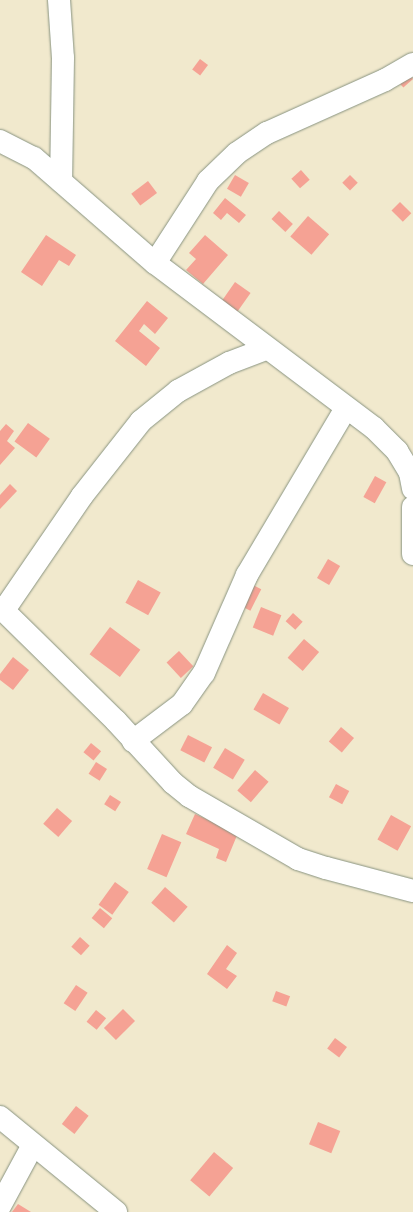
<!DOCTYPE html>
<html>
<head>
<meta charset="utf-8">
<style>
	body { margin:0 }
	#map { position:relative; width:413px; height:1212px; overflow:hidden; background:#f1e9cd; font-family:"Old Standard TT",serif }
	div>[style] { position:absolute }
	.building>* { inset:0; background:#f5a294; transform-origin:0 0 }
	.roads { filter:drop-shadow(0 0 1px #889380) drop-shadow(0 0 1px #889380) }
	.street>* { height:22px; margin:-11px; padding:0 11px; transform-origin:11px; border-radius:11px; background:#fff }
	span { translate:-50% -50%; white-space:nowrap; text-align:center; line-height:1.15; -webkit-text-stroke:3px #fcf5e5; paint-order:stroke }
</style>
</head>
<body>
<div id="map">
	<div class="building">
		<div style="left:200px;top:59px;width:10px;height:13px;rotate:37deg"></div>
		<div style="left:405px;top:70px;width:12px;height:13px;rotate:48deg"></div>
		<div style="left:301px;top:170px;width:13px;height:13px;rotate:48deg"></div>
		<div style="left:235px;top:175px;width:16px;height:16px;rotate:30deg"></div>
		<div style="left:350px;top:175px;width:11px;height:11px;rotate:45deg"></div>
		<div style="left:148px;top:181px;width:15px;height:21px;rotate:53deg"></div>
		<div style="clip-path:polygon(225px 198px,246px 215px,239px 223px,227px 213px,221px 220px,213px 213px)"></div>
		<div style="left:400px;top:202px;width:16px;height:12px;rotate:45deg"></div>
		<div style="left:279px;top:211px;width:19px;height:11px;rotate:43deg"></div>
		<div style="left:308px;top:216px;width:28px;height:27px;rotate:41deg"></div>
		<div style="clip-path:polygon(46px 235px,76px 255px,69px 266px,59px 260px,42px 286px,21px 272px)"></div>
		<div style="clip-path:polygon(205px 235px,228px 255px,203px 284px,186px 270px,196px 259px,189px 253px)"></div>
		<div style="left:235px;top:282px;width:19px;height:24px;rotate:35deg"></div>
		<div style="clip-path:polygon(147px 301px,168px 318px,155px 334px,144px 324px,139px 331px,160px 348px,146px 366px,115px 341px)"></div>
		<div style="left:28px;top:423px;width:27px;height:23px;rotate:36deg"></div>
		<div style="clip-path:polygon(6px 424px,14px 431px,7px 441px,15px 448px,0 465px,0 431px)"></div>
		<div style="left:375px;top:476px;width:13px;height:24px;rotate:29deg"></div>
		<div style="clip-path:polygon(10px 484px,17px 491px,0 509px,0 495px)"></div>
		<div style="left:328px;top:559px;width:14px;height:22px;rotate:30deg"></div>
		<div style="left:138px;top:580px;width:26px;height:26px;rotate:29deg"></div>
		<div style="left:247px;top:582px;width:16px;height:24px;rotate:27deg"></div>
		<div style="left:261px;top:607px;width:22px;height:22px;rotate:22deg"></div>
		<div style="left:293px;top:613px;width:13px;height:11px;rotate:42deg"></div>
		<div style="left:110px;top:627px;width:38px;height:34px;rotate:37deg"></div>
		<div style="left:304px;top:639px;width:20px;height:25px;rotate:41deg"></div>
		<div style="left:179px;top:651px;width:21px;height:17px;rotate:47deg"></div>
		<div style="clip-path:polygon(13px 657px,29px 670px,13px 690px,0 680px,0 674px)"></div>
		<div style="left:263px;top:693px;width:30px;height:19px;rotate:30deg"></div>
		<div style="left:341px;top:727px;width:17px;height:19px;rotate:40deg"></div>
		<div style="left:188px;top:735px;width:27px;height:17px;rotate:27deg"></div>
		<div style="left:91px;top:743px;width:13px;height:12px;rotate:39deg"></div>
		<div style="left:225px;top:748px;width:23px;height:23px;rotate:31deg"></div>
		<div style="left:96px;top:762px;width:13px;height:14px;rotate:32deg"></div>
		<div style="left:255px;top:770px;width:18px;height:27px;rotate:41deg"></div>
		<div style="left:336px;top:784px;width:15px;height:15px;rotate:28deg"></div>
		<div style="left:110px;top:795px;width:13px;height:11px;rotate:32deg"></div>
		<div style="left:57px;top:808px;width:20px;height:21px;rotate:41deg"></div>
		<div style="clip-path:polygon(195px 814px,238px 833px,226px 862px,216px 858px,219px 849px,186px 834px)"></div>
		<div style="left:391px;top:815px;width:23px;height:28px;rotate:29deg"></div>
		<div style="left:162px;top:834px;width:21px;height:38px;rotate:23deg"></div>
		<div style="left:115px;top:882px;width:17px;height:28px;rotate:36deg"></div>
		<div style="left:165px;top:887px;width:30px;height:21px;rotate:41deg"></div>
		<div style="left:100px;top:908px;width:16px;height:13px;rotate:40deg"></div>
		<div style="left:80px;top:937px;width:13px;height:13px;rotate:42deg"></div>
		<div style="clip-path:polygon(227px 945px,237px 953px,226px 969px,237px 976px,227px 989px,207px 974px)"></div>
		<div style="left:76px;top:985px;width:14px;height:22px;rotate:34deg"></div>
		<div style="left:276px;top:991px;width:15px;height:11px;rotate:20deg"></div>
		<div style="left:123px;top:1009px;width:17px;height:27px;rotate:45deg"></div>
		<div style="left:96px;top:1010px;width:13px;height:15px;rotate:39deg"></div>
		<div style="left:335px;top:1038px;width:15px;height:13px;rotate:37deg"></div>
		<div style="left:76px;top:1106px;width:16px;height:23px;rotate:38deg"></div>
		<div style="left:318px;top:1122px;width:24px;height:24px;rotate:22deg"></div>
		<div style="left:214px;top:1152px;width:25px;height:37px;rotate:40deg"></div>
		<div style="clip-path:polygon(18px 1204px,31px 1212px,12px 1212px)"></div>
	</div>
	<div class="roads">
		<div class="street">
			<div style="left:59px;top:0;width:58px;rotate:86.1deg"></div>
			<div style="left:63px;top:58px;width:123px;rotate:90.9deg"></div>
			<div style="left:0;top:141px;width:38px;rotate:27deg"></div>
			<div style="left:34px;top:158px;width:160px;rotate:41deg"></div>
			<div style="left:155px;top:263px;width:274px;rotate:37deg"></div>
			<div style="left:374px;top:428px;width:33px;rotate:45deg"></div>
			<div style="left:397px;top:451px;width:26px;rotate:59deg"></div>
			<div style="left:410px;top:473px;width:16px;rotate:79deg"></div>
			<div style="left:155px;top:263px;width:98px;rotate:-57.1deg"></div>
			<div style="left:208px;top:181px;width:40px;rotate:-44deg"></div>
			<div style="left:237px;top:153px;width:36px;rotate:-34deg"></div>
			<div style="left:267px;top:133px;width:129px;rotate:-24.2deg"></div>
			<div style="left:385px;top:80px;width:32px;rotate:-30deg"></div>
			<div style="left:413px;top:507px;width:47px;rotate:90deg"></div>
			<div style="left:0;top:607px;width:163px;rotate:44.5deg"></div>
			<div style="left:116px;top:721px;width:84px;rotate:47.4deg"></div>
			<div style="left:173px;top:783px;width:21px;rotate:39deg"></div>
			<div style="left:189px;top:796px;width:126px;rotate:30deg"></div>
			<div style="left:298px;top:859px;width:29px;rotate:18deg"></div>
			<div style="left:326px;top:868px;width:90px;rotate:14.8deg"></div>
			<div style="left:4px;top:610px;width:138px;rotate:-55.6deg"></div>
			<div style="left:82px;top:496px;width:95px;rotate:-51.8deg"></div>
			<div style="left:141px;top:421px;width:48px;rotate:-39deg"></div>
			<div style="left:178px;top:391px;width:58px;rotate:-28.8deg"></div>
			<div style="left:229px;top:363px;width:40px;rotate:-21deg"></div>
			<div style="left:133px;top:741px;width:61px;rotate:-37.1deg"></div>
			<div style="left:182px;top:704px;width:38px;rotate:-55deg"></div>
			<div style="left:204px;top:673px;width:107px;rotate:-66.3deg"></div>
			<div style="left:247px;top:575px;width:194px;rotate:-59.3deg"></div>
			<div style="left:0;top:1117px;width:150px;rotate:39.3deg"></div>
			<div style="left:0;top:1206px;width:69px;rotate:-61.6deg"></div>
		</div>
	</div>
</div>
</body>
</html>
